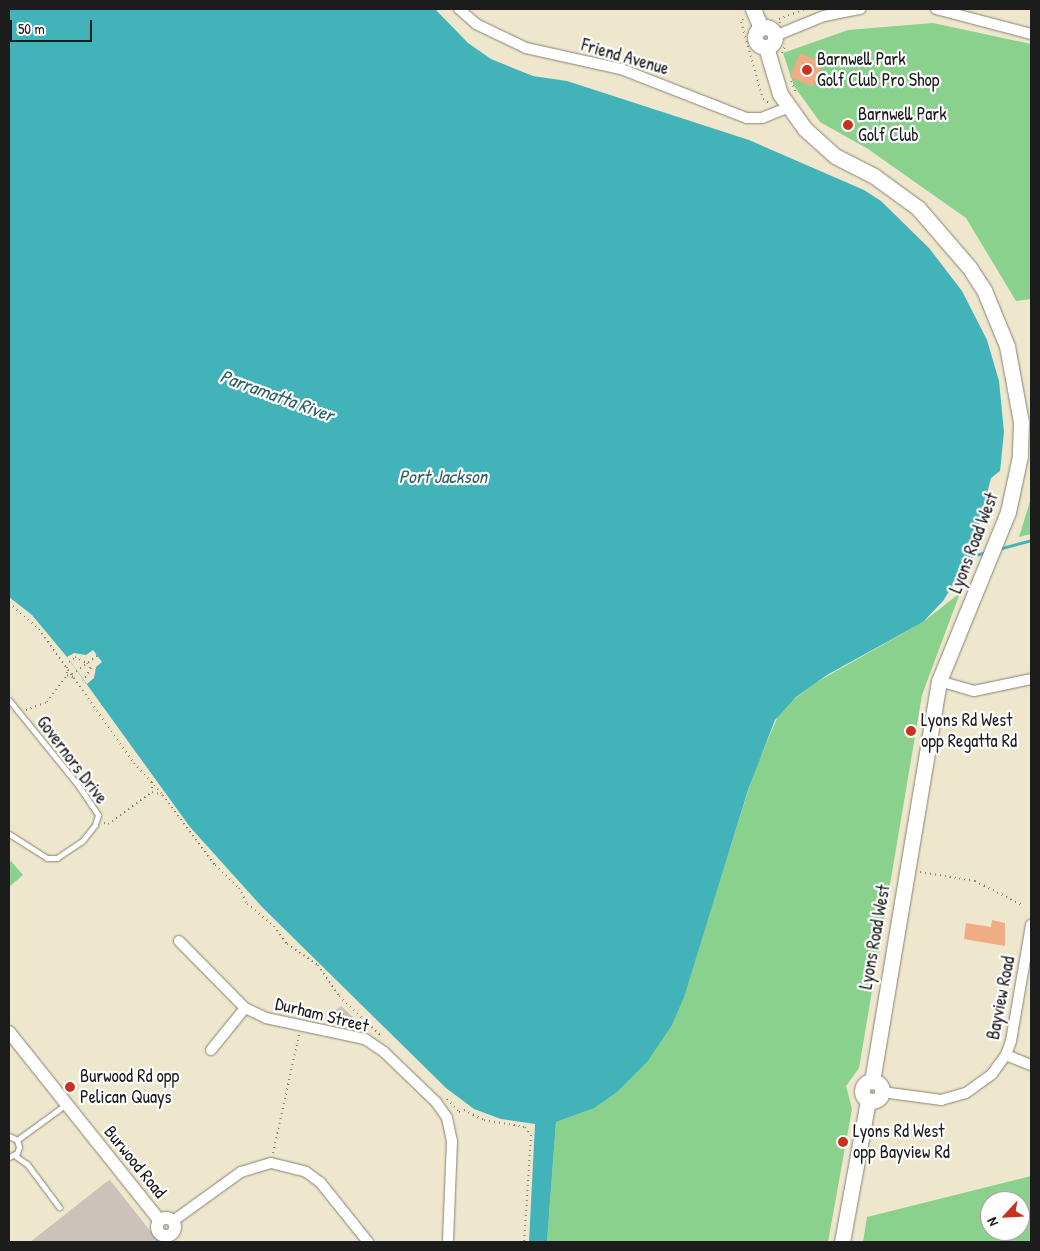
<!DOCTYPE html>
<html>
<head>
<meta charset="utf-8">
<style>
	body { margin:0 }
	#map { position:relative; width:1040px; height:1251px; overflow:hidden; background:#efe7cd; font-family:"Patrick Hand",sans-serif }
	div>[style] { position:absolute }
	.industrial>* { inset:0; background:#cdc2b9 }
	.green>* { inset:0; background:#89d18d }
	.water>* { inset:0; background:#42b3b9 }
	.pier>* { inset:0; background:#efe7cd }
	.stream>* { height:3px; margin:-1.5px; padding:0 1.5px; transform-origin:1.5px; border-radius:1.5px; background:#42b3b9 }
	.building>* { inset:0; background:#f0ac84; transform-origin:0 0 }
	.path>* { height:2px; margin-top:-1px; transform-origin:0; background:repeating-linear-gradient(90deg,#868274 0 1px,transparent 0 5px) }
	.roads { filter:drop-shadow(0 0 1px #868274) drop-shadow(0 0 1px #868274) }
	.service>* { height:5px; margin:-2.5px; padding:0 2.5px; transform-origin:2.5px; border-radius:2.5px; background:#fff }
	.minor>* { height:10px; margin:-5px; padding:0 5px; transform-origin:5px; border-radius:5px; background:#fff }
	.tertiary>* { height:12px; margin:-6px; padding:0 6px; transform-origin:6px; border-radius:6px; background:#fff }
	.tertiary>.ring { margin:-6px; padding:0; box-sizing:content-box; background:none; border:12px solid #fff; border-radius:50% }
	.secondary>* { height:15px; margin:-7.5px; padding:0 7.5px; transform-origin:7.5px; border-radius:7.5px; background:#fff }
	.secondary>.ring { margin:-7.5px; padding:0; box-sizing:content-box; background:none; border:15px solid #fff; border-radius:50% }
	.dots>* { width:14px; height:14px; translate:-50% -50%; box-sizing:border-box; border:2px solid #fff; border-radius:50% }
	span { translate:-50% -50%; white-space:nowrap; text-align:center; line-height:1.15; -webkit-text-stroke:4.5px #fff; paint-order:stroke }
	.street-label { font-size:18px; color:#1c1c1c }
	.poi-label { font-size:18px; color:#1c1c1c }
	.left { translate:0 -50%; text-align:left }
	.water-label { font-size:19px; color:#2d6063; font-style:italic }
	.frame { position:absolute; inset:0; border:10px solid #1c1c1c; pointer-events:none }
	.north { position:absolute; left:980px; top:1191px; width:50px; height:50px; box-sizing:border-box; background:#fff; border:1px solid #a4a4a4; border-radius:50%; rotate:245deg; font-size:14px; font-weight:700; line-height:20px; text-align:center; color:#1c1c1c }
	.north::after { content:''; display:block; margin:auto; width:18px; height:22px; background:#c8321e; clip-path:polygon(50% 0,100% 100%,50% 72%,0 100%) }
	.scale { position:absolute; left:10px; top:20px; width:82px; height:22px; box-sizing:border-box; border:2px solid #1c1c1c; border-top:0; padding-left:6px; font-size:15px; line-height:18px; white-space:nowrap; color:#1c1c1c; -webkit-text-stroke:4px #fff; paint-order:stroke }
</style>
</head>
<body>
<div id="map">
	<div class="industrial">
		<div style="clip-path:polygon(341px 1006px,356px 1020px,329px 1015px)"></div>
		<div style="clip-path:polygon(110px 1180px,159px 1242px,30px 1242px,105px 1183px)"></div>
	</div>
	<div class="green">
		<div style="clip-path:polygon(933px 23px,1031px 44px,1031px 299px,1016px 301px,966px 218px,868px 149px,820px 122px,794px 86px,783px 53px,848px 30px)"></div>
		<div style="clip-path:polygon(1031px 498px,1031px 534px,1019px 537px)"></div>
		<div style="clip-path:polygon(960px 593px,922px 695px,859px 1068px,846px 1086px,852px 1109px,828px 1242px,547px 1242px,556px 1122px,593px 1108px,616px 1093px,688px 982px,754px 772px,778px 716px,789px 703px,817px 682px,923px 622px)"></div>
		<div style="clip-path:polygon(11px 861px,23px 875px,9px 887px,9px 863px)"></div>
		<div style="clip-path:polygon(evenodd,1031px 1176px,1031px 1242px,863px 1242px,867px 1217px,1031px 1176px,990px 1201px,1020px 1201px,1020px 1231px,990px 1231px,990px 1201px)"></div>
	</div>
	<div class="water">
		<div style="clip-path:polygon(9px 9px,435px 9px,468px 43px,491px 59px,533px 76px,567px 81px,749px 140px,864px 190px,881px 201px,929px 248px,962px 291px,987px 340px,999px 381px,1004px 432px,1000px 471px,991px 478px,971px 556px,943px 601px,923px 622px,827px 675px,796px 697px,775px 720px,749px 787px,684px 997px,672px 1025px,647px 1062px,616px 1093px,594px 1108px,556px 1122px,547px 1242px,529px 1242px,535px 1124px,501px 1119px,474px 1109px,446px 1088px,262px 907px,190px 827px,67px 657px,32px 615px,9px 597px)"></div>
	</div>
	<div class="pier">
		<div style="clip-path:polygon(93px 650px,102px 662px,96px 667px,94px 678px,87px 684px,67px 657px,74px 653px,86px 655px)"></div>
	</div>
	<div class="stream">
		<div style="left:998px;top:549px;width:34px;rotate:-15deg"></div>
		<div style="left:971px;top:556px;width:16px;rotate:-14deg"></div>
	</div>
	<div class="building">
		<div style="left:800px;top:53px;width:25px;height:26px;rotate:23deg"></div>
		<div style="clip-path:polygon(992px 920px,1005px 923px,1005px 946px,964px 939px,966px 923px,991px 927px)"></div>
	</div>
	<div class="path">
		<div style="left:743px;top:19px;width:4px;rotate:124deg"></div>
		<div style="left:741px;top:22px;width:80px;rotate:74.1deg"></div>
		<div style="left:763px;top:99px;width:9px;rotate:36deg"></div>
		<div style="left:780px;top:23px;width:4px;rotate:-104deg"></div>
		<div style="left:779px;top:19px;width:28px;rotate:-21deg"></div>
		<div style="left:782px;top:53px;width:10px;rotate:-66deg"></div>
		<div style="left:791px;top:81px;width:15px;rotate:67deg"></div>
		<div style="left:9px;top:603px;width:40px;rotate:41deg"></div>
		<div style="left:39px;top:629px;width:164px;rotate:54.7deg"></div>
		<div style="left:134px;top:763px;width:43px;rotate:47.8deg"></div>
		<div style="left:163px;top:795px;width:87px;rotate:53.4deg"></div>
		<div style="left:215px;top:865px;width:33px;rotate:44deg"></div>
		<div style="left:239px;top:888px;width:18px;rotate:63deg"></div>
		<div style="left:247px;top:904px;width:35px;rotate:39deg"></div>
		<div style="left:274px;top:926px;width:22px;rotate:54deg"></div>
		<div style="left:287px;top:944px;width:37px;rotate:34deg"></div>
		<div style="left:318px;top:965px;width:37px;rotate:56deg"></div>
		<div style="left:339px;top:996px;width:57px;rotate:43.6deg"></div>
		<div style="left:69px;top:662px;width:8px;rotate:-40deg"></div>
		<div style="left:75px;top:657px;width:13px;rotate:27deg"></div>
		<div style="left:87px;top:663px;width:6px;rotate:51deg"></div>
		<div style="left:91px;top:668px;width:15px;rotate:122deg"></div>
		<div style="left:67px;top:667px;width:8px;rotate:90deg"></div>
		<div style="left:67px;top:675px;width:7px;rotate:16deg"></div>
		<div style="left:72px;top:674px;width:34px;rotate:-36deg"></div>
		<div style="left:26px;top:710px;width:22px;rotate:-21deg"></div>
		<div style="left:47px;top:702px;width:34px;rotate:-53deg"></div>
		<div style="left:152px;top:782px;width:10px;rotate:90deg"></div>
		<div style="left:152px;top:792px;width:11px;rotate:15deg"></div>
		<div style="left:104px;top:823px;width:4px;rotate:14deg"></div>
		<div style="left:108px;top:824px;width:54px;rotate:-36deg"></div>
		<div style="left:920px;top:872px;width:56px;rotate:9.3deg"></div>
		<div style="left:975px;top:881px;width:53px;rotate:27.1deg"></div>
		<div style="left:447px;top:1099px;width:18px;rotate:47deg"></div>
		<div style="left:459px;top:1112px;width:5px;rotate:-22deg"></div>
		<div style="left:464px;top:1110px;width:22px;rotate:27deg"></div>
		<div style="left:484px;top:1120px;width:42px;rotate:9.7deg"></div>
		<div style="left:525px;top:1127px;width:10px;rotate:53deg"></div>
		<div style="left:531px;top:1135px;width:107px;rotate:93.7deg"></div>
		<div style="left:273px;top:1153px;width:121px;rotate:-77.6deg"></div>
	</div>
	<div class="roads">
		<div class="service">
			<div style="left:9px;top:700px;width:109px;rotate:50.9deg"></div>
			<div style="left:78px;top:785px;width:36px;rotate:56deg"></div>
			<div style="left:98px;top:815px;width:10px;rotate:107deg"></div>
			<div style="left:95px;top:825px;width:21px;rotate:129deg"></div>
			<div style="left:82px;top:841px;width:30px;rotate:146deg"></div>
			<div style="left:57px;top:858px;width:10px;rotate:180deg"></div>
			<div style="left:47px;top:858px;width:45px;rotate:-147.7deg"></div>
			<div style="left:9px;top:1136px;width:9px;rotate:27deg"></div>
			<div style="left:17px;top:1140px;width:7px;rotate:74deg"></div>
			<div style="left:19px;top:1147px;width:6px;rotate:108deg"></div>
			<div style="left:17px;top:1153px;width:9px;rotate:153deg"></div>
			<div style="left:17px;top:1140px;width:59px;rotate:-36.1deg"></div>
			<div style="left:14px;top:1155px;width:16px;rotate:35deg"></div>
			<div style="left:27px;top:1164px;width:54px;rotate:53.3deg"></div>
		</div>
		<div class="minor">
			<div style="left:459px;top:9px;width:23px;rotate:41deg"></div>
			<div style="left:476px;top:24px;width:55px;rotate:25.6deg"></div>
			<div style="left:526px;top:48px;width:97px;rotate:12.5deg"></div>
			<div style="left:621px;top:69px;width:135px;rotate:21.3deg"></div>
			<div style="left:747px;top:118px;width:15px"></div>
			<div style="left:762px;top:118px;width:27px;rotate:-22deg"></div>
			<div style="left:936px;top:9px;width:98px;rotate:14.7deg"></div>
			<div style="left:775px;top:36px;width:53px;rotate:-22.2deg"></div>
			<div style="left:824px;top:16px;width:37px;rotate:-11deg"></div>
			<div style="left:939px;top:681px;width:36px;rotate:16deg"></div>
			<div style="left:974px;top:691px;width:58px;rotate:-11.9deg"></div>
			<div style="left:179px;top:941px;width:94px;rotate:45.4deg"></div>
			<div style="left:245px;top:1008px;width:23px;rotate:25deg"></div>
			<div style="left:266px;top:1018px;width:101px;rotate:12deg"></div>
			<div style="left:365px;top:1039px;width:23px;rotate:34deg"></div>
			<div style="left:384px;top:1052px;width:72px;rotate:43.9deg"></div>
			<div style="left:436px;top:1102px;width:19px;rotate:55deg"></div>
			<div style="left:447px;top:1118px;width:24px;rotate:78deg"></div>
			<div style="left:452px;top:1141px;width:101px;rotate:92.3deg"></div>
			<div style="left:211px;top:1050px;width:54px;rotate:-51deg"></div>
			<div style="left:1006px;top:1055px;width:27px;rotate:22deg"></div>
			<div style="left:882px;top:1092px;width:60px;rotate:7.7deg"></div>
			<div style="left:941px;top:1100px;width:26px;rotate:-16deg"></div>
			<div style="left:966px;top:1093px;width:32px;rotate:-36deg"></div>
			<div style="left:992px;top:1074px;width:24px;rotate:-54deg"></div>
			<div style="left:1006px;top:1055px;width:15px;rotate:-70deg"></div>
			<div style="left:1011px;top:1041px;width:118px;rotate:-80.2deg"></div>
			<div style="left:173px;top:1221px;width:84px;rotate:-35.8deg"></div>
			<div style="left:241px;top:1172px;width:31px;rotate:-17deg"></div>
			<div style="left:271px;top:1163px;width:36px;rotate:14deg"></div>
			<div style="left:306px;top:1172px;width:17px;rotate:36deg"></div>
			<div style="left:320px;top:1182px;width:77px;rotate:51.3deg"></div>
		</div>
		<div class="tertiary">
			<div style="left:9px;top:1032px;width:241px;rotate:51.4deg"></div>
			<div class="ring" style="left:157px;top:1218px;width:6px;height:6px"></div>
		</div>
		<div class="secondary">
			<div style="left:753px;top:9px;width:21px;rotate:67deg"></div>
			<div class="ring" style="left:755px;top:27px;width:5px;height:5px"></div>
			<div style="left:766px;top:47px;width:49px;rotate:73.4deg"></div>
			<div style="left:780px;top:94px;width:43px;rotate:54.5deg"></div>
			<div style="left:805px;top:129px;width:40px;rotate:42deg"></div>
			<div style="left:835px;top:156px;width:44px;rotate:27.1deg"></div>
			<div style="left:874px;top:176px;width:54px;rotate:36deg"></div>
			<div style="left:918px;top:208px;width:78px;rotate:49.2deg"></div>
			<div style="left:969px;top:267px;width:27px;rotate:57deg"></div>
			<div style="left:984px;top:290px;width:61px;rotate:67.7deg"></div>
			<div style="left:1007px;top:346px;width:77px;rotate:79.6deg"></div>
			<div style="left:1021px;top:422px;width:34px;rotate:92deg"></div>
			<div style="left:1020px;top:456px;width:57px;rotate:102.1deg"></div>
			<div style="left:1008px;top:512px;width:183px;rotate:112.2deg"></div>
			<div style="left:939px;top:681px;width:406px;rotate:99.5deg"></div>
			<div class="ring" style="left:862px;top:1081px;width:5px;height:5px"></div>
			<div style="left:842px;top:1242px;width:144px;rotate:-79.6deg"></div>
		</div>
	</div>
	<div class="dots">
		<div style="left:807px;top:70px;background:#c8321e"></div>
		<div style="left:848px;top:125px;background:#c8321e"></div>
		<div style="left:911px;top:731px;background:#c8321e"></div>
		<div style="left:70px;top:1087px;background:#c8321e"></div>
		<div style="left:843px;top:1142px;background:#c8321e"></div>
	</div>
	<div class="street-label">
		<span style="left:625px;top:57px;rotate:16deg">Friend Avenue</span>
		<span style="left:974px;top:543px;rotate:-69deg">Lyons Road West</span>
		<span style="left:72px;top:760px;rotate:53deg">Governors Drive</span>
		<span style="left:875px;top:937px;rotate:-80deg">Lyons Road West</span>
		<span style="left:1001px;top:998px;rotate:-79deg">Bayview Road</span>
		<span style="left:322px;top:1015px;rotate:14deg">Durham Street</span>
		<span style="left:135px;top:1162px;rotate:51deg">Burwood Road</span>
	</div>
	<div class="poi-label">
		<span class="left" style="left:817px;top:70px">Barnwell Park<br>Golf Club Pro Shop</span>
		<span class="left" style="left:858px;top:125px">Barnwell Park<br>Golf Club</span>
		<span class="left" style="left:921px;top:731px">Lyons Rd West<br>opp Regatta Rd</span>
		<span class="left" style="left:80px;top:1087px">Burwood Rd opp<br>Pelican Quays</span>
		<span class="left" style="left:853px;top:1142px">Lyons Rd West<br>opp Bayview Rd</span>
	</div>
	<div class="water-label">
		<span style="left:277px;top:396px;rotate:20deg">Parramatta River</span>
		<span style="left:443px;top:477px">Port Jackson</span>
	</div>
	<div class="frame"></div>
	<div class="north">N</div>
	<div class="scale">50 m</div>
</div>
</body>
</html>
